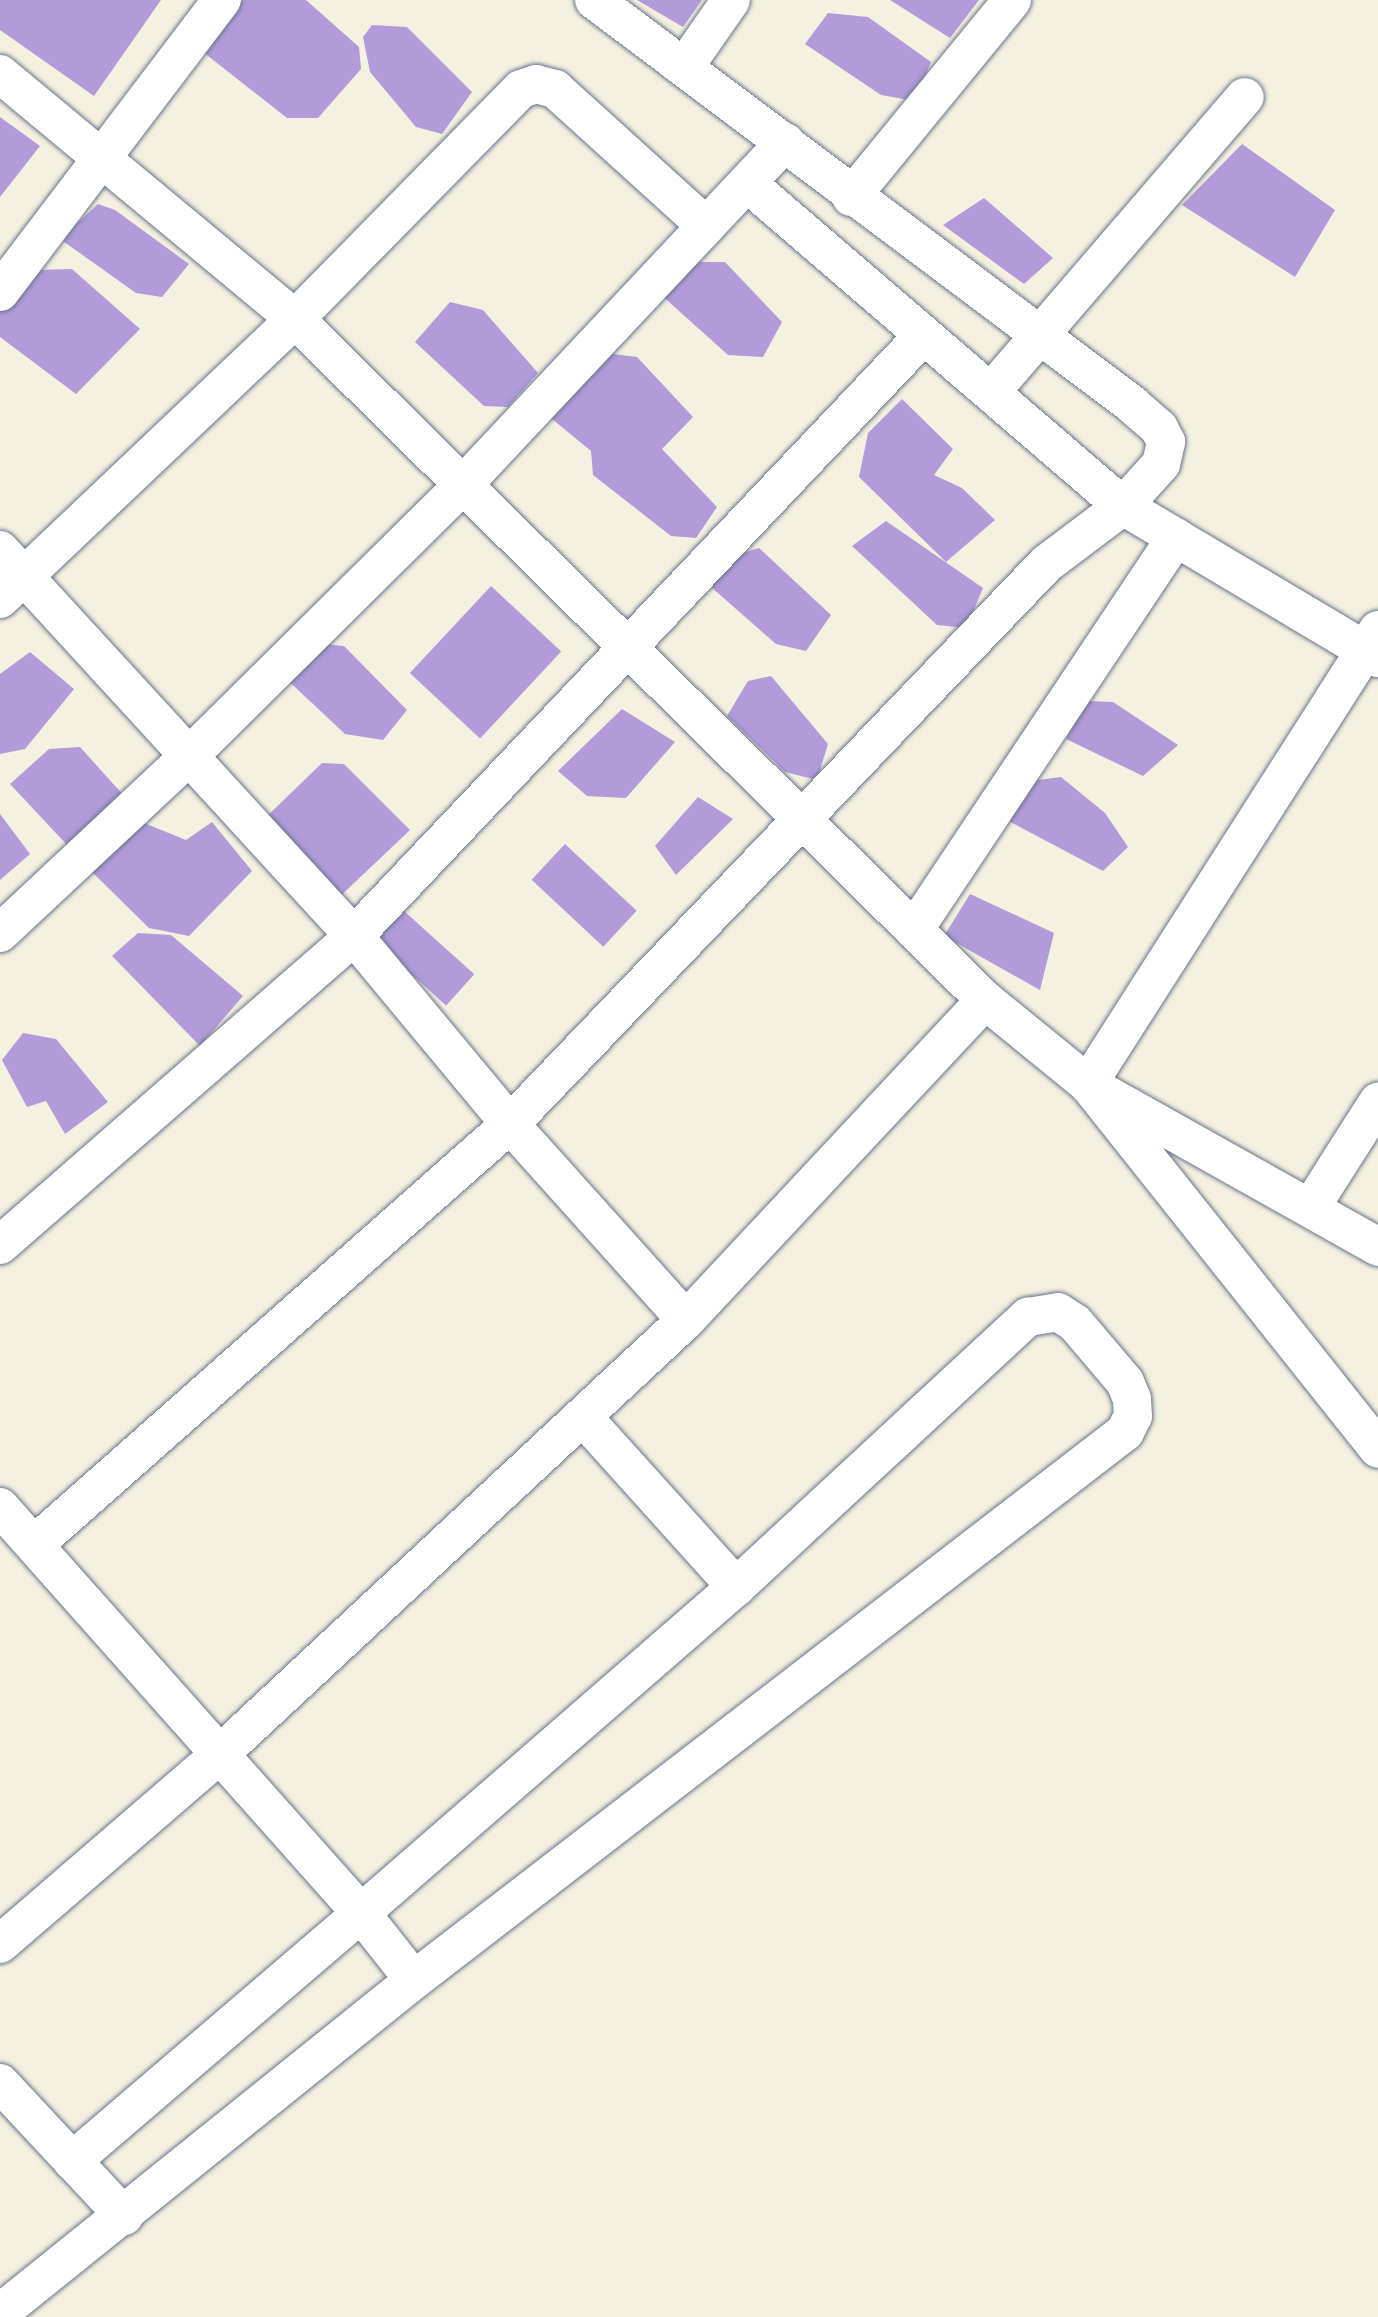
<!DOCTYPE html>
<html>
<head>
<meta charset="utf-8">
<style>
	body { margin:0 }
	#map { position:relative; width:1378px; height:2317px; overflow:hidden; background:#f5f1e0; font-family:"Sorts Mill Goudy",serif }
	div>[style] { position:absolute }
	.building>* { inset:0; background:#b29bd9; transform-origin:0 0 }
	.roads { filter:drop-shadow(0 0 2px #67738c) drop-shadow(0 0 2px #67738c) }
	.minor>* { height:38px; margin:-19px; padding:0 19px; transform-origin:19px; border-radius:19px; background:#fff }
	span { translate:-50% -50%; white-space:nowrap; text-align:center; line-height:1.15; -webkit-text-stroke:8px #fff; paint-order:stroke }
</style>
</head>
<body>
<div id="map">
	<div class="building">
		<div style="clip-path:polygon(0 0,161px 0,94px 96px,0 30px)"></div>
		<div style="clip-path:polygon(243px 0,306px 0,359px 47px,361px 69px,318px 118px,287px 118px,203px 52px)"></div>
		<div style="clip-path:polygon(637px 0,702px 0,683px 27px)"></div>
		<div style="clip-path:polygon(890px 0,979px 0,950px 38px)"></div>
		<div style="clip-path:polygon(828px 13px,868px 17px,931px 62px,915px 101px,881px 95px,805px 44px)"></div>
		<div style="clip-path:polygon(372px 25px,407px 27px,472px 92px,442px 134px,416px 127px,370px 72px,363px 37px)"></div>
		<div style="clip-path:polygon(0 117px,40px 146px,0 197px)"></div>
		<div style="clip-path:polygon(1242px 144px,1335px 210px,1295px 277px,1182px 205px)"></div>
		<div style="clip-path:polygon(984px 198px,1053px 258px,1024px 284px,943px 225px)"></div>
		<div style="clip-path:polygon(98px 204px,115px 210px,189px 264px,162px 297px,136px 293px,60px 239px)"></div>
		<div style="clip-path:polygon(691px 262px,725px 262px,782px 322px,763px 357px,728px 355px,659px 293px)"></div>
		<div style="clip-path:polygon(72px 269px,140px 329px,76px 394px,0 337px,0 308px,37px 270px)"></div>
		<div style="clip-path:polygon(450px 302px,483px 310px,538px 373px,508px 407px,484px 406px,415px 342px)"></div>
		<div style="clip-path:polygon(605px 353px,637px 357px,693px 417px,662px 449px,717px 507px,696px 538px,671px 536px,593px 475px,591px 451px,546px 414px)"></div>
		<div style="clip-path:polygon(902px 399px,953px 449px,934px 475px,962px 488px,995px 520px,946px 562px,859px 477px,868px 433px)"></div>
		<div style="clip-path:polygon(886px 521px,983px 588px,966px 628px,937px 625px,852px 546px)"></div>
		<div style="clip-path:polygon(759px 548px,831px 615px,806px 651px,776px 644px,711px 587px,736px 555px)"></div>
		<div style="left:491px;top:586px;width:96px;height:119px;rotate:43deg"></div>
		<div style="clip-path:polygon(311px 643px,344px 646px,407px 710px,383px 740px,345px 734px,280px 673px)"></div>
		<div style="clip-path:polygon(30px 652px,74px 689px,25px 749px,0 754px,0 674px)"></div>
		<div style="clip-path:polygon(771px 676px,828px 744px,817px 780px,785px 772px,727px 716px,748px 681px)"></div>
		<div style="clip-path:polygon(1087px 701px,1113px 702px,1178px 745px,1143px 776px,1066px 739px)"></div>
		<div style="clip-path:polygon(622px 709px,675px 742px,626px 798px,587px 796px,558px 771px)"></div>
		<div style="clip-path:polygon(80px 747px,125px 797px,69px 847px,10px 784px,49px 749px)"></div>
		<div style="clip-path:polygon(322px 763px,344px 764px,410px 830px,332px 904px,262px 821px)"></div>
		<div style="clip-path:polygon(1061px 777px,1105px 813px,1128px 847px,1103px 871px,1003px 818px,1030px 781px)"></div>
		<div style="clip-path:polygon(698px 797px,733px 819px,676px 875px,655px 846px)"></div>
		<div style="clip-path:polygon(0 814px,30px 854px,0 880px)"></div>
		<div style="clip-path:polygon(139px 821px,186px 840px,212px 822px,252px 871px,189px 936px,149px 928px,86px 866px)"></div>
		<div style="left:565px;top:844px;width:98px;height:49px;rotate:43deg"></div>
		<div style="clip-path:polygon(970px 894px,1054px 933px,1040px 990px,944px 936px)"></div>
		<div style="left:394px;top:902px;width:108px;height:42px;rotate:42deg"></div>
		<div style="clip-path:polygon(138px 933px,171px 935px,243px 996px,200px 1046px,112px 956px)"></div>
		<div style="clip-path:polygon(23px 1033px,56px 1039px,108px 1102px,65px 1134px,46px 1101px,27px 1107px,2px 1060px)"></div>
	</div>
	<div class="roads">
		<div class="minor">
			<div style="left:685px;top:66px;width:80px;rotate:-55.1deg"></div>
			<div style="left:0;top:74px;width:383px;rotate:39.7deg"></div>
			<div style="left:295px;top:319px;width:969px;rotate:44.62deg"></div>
			<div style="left:985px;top:1000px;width:133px;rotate:39.2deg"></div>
			<div style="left:1088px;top:1084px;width:333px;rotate:29.3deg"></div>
			<div style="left:747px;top:183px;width:496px;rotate:40.7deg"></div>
			<div style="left:1123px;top:506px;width:297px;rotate:30.8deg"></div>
			<div style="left:851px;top:197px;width:254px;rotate:-50.7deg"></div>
			<div style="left:0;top:292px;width:367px;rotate:-52.8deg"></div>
			<div style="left:991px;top:392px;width:389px;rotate:-49.3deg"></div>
			<div style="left:0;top:550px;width:524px;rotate:47.48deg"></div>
			<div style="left:354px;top:936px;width:244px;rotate:50.3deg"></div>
			<div style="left:510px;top:1124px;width:263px;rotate:48.1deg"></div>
			<div style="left:0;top:599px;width:407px;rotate:-43.5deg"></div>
			<div style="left:295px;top:319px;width:322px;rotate:-45.5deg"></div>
			<div style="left:521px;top:89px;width:16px;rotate:-18deg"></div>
			<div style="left:536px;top:84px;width:20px;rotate:15deg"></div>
			<div style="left:555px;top:89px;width:204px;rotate:42.2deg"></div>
			<div style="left:1378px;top:630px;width:539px;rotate:122.57deg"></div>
			<div style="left:1088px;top:1084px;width:466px;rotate:51.5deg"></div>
			<div style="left:914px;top:930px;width:472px;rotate:-56.3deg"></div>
			<div style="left:0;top:933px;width:258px;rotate:-43.1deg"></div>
			<div style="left:188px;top:757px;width:385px;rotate:-44.7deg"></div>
			<div style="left:462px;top:486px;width:472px;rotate:-46.8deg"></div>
			<div style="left:1311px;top:1207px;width:125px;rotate:-57.5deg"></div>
			<div style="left:0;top:1245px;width:470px;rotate:-41.1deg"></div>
			<div style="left:354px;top:936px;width:828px;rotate:-46.52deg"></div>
			<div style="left:583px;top:1417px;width:229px;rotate:48deg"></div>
			<div style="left:0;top:1507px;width:543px;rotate:48.36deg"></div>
			<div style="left:361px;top:1913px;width:497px;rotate:-41deg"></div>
			<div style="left:736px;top:1587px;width:398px;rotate:-42.8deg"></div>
			<div style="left:1028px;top:1317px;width:30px;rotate:-9deg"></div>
			<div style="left:1058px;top:1312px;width:20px;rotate:33deg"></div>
			<div style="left:1075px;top:1323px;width:77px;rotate:49.7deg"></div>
			<div style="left:1125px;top:1382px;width:18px;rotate:68deg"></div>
			<div style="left:1132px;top:1399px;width:17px;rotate:87deg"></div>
			<div style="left:1133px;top:1416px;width:18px;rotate:117deg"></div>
			<div style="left:1125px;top:1432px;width:898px;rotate:142.38deg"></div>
			<div style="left:414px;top:1980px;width:531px;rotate:141.19deg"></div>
			<div style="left:35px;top:1544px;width:634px;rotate:-41.48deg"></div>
			<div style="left:510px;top:1124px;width:775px;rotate:-46.25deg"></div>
			<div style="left:1046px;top:564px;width:96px;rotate:-37deg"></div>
			<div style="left:1123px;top:506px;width:57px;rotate:-47.9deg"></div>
			<div style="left:1161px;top:464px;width:23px;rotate:-77deg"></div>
			<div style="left:1166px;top:442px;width:16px;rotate:-117deg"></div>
			<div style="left:1159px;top:428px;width:35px;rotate:-139deg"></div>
			<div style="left:1133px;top:405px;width:674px;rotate:-143.08deg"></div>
			<div style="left:0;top:1944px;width:292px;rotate:-40.8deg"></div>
			<div style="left:221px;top:1753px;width:635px;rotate:-42.96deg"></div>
			<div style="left:686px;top:1320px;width:438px;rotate:-46.9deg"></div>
			<div style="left:0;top:2083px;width:182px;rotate:47deg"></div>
			<div style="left:72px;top:2161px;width:381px;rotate:-40.6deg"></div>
			<div style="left:361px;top:1913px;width:85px;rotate:51.7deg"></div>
		</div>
	</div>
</div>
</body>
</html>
